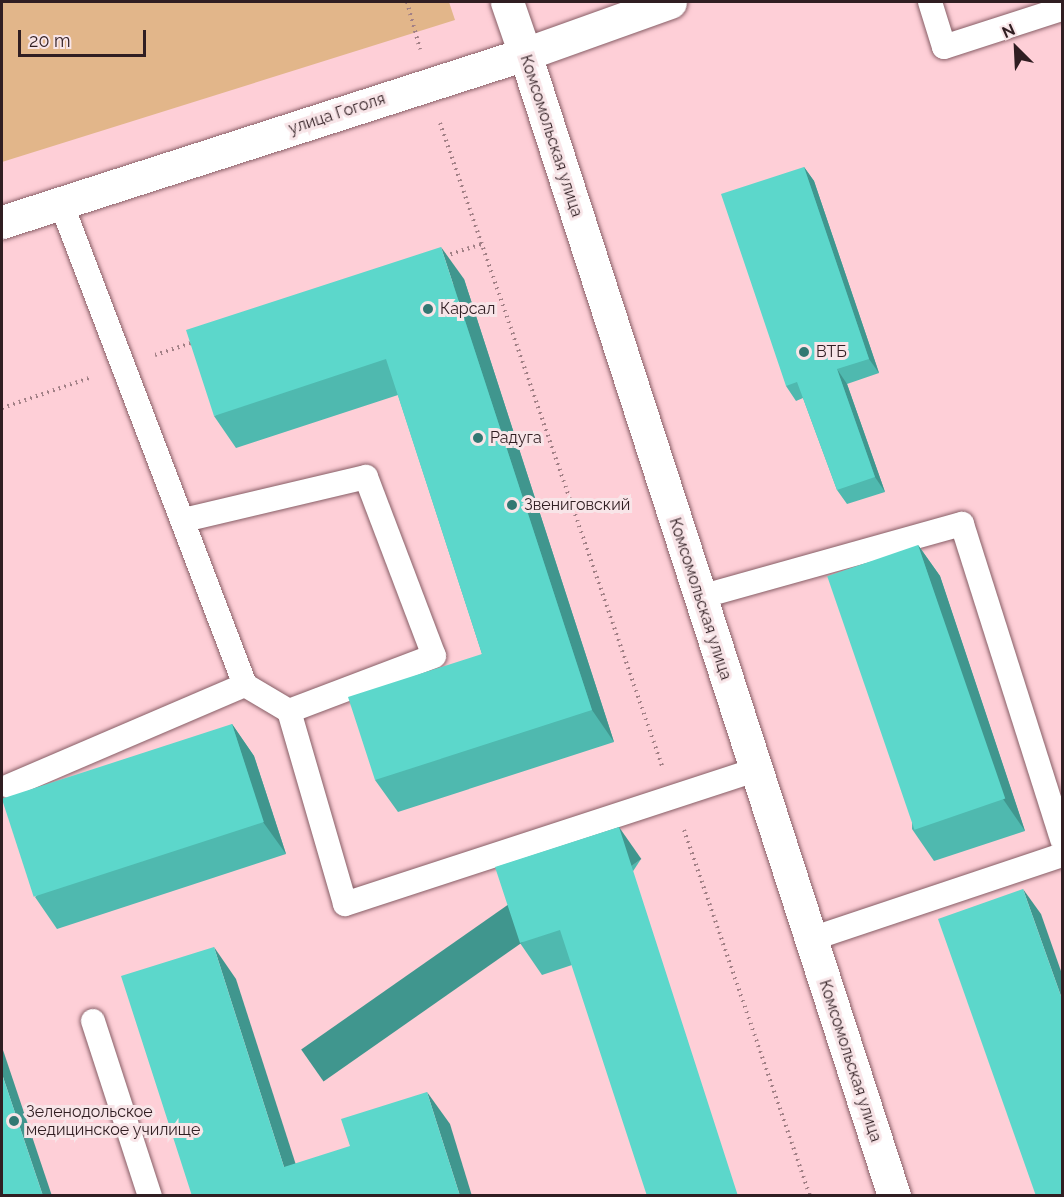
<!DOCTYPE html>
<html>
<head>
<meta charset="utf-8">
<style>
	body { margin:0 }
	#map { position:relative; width:1064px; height:1197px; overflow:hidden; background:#fecfd7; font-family:Raleway,sans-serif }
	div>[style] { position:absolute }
	.green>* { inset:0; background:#e2b68a }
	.path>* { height:4px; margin-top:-2px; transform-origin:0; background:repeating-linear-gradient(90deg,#a28086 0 1.5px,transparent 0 6px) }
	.roads { filter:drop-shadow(0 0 2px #875e66) drop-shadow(0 0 2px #875e66) }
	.service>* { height:24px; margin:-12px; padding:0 12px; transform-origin:12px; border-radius:12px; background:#fff }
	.minor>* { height:33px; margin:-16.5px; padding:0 16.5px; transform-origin:16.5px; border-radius:16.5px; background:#fff }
	.tertiary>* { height:33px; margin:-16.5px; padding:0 16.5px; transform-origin:16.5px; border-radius:16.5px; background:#fff }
	.secondary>* { height:33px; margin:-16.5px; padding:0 16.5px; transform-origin:16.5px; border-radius:16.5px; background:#fff }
	.wall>* { inset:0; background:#4fb9af }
	.shaded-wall>* { inset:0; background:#40968e; transform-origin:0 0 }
	.building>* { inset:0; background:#5cd7cb; transform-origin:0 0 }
	.dots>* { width:16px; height:16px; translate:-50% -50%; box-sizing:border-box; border:3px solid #f8e5e8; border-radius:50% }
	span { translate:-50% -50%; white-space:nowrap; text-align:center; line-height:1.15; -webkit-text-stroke:6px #f8e5e8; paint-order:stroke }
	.street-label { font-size:16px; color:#301e22 }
	.poi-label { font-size:16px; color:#301e22 }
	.left { translate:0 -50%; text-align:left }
	.frame { position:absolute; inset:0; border:3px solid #301e22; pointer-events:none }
	.north { position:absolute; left:986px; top:18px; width:60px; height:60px; -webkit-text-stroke:4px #f8e5e8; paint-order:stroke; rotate:336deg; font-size:16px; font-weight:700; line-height:24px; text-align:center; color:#301e22 }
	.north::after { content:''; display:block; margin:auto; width:21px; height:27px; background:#301e22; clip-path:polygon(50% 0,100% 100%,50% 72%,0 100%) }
	.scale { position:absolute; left:18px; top:30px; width:128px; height:27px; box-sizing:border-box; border:3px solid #301e22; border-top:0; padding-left:8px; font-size:18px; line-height:21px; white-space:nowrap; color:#301e22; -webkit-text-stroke:4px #f8e5e8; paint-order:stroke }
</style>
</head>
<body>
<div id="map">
	<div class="green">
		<div style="clip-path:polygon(2px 2px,449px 2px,455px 20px,2px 162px)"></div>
	</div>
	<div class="path">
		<div style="left:407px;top:2px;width:49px;rotate:74.5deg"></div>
		<div style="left:440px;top:123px;width:680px;rotate:70.95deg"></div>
		<div style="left:445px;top:256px;width:38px;rotate:-18deg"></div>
		<div style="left:155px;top:355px;width:41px;rotate:-18.4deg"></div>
		<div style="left:2px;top:408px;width:95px;rotate:-19deg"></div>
		<div style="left:684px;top:830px;width:387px;rotate:71deg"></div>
	</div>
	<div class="roads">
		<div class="service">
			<div style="left:930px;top:2px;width:47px;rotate:72.7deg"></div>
			<div style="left:944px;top:47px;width:124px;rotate:-17.9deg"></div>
			<div style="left:61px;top:203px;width:516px;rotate:69.11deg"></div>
			<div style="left:245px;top:685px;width:51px;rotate:30.6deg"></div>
			<div style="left:289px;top:711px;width:201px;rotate:73.8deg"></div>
			<div style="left:345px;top:904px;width:432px;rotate:-18.1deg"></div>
			<div style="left:184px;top:520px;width:187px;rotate:-13.3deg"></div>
			<div style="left:366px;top:477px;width:191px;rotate:69.2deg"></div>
			<div style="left:434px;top:656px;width:155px;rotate:159.2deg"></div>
			<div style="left:700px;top:597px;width:272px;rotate:-15.6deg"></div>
			<div style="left:962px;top:524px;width:331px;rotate:72.4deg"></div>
			<div style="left:9px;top:786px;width:257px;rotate:-23.2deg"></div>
			<div style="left:811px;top:939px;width:265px;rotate:-18.5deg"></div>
			<div style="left:93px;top:1021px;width:184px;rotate:72deg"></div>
		</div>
		<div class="minor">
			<div style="left:507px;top:2px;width:55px;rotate:70.9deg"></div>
		</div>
		<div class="tertiary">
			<div style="left:525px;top:54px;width:1200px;rotate:72.09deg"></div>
		</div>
		<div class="secondary">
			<div style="left:2px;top:222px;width:549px;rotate:-17.81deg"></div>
			<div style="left:525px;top:54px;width:154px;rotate:-19.7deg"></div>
		</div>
	</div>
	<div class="wall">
		<div style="clip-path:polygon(804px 167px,814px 181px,879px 373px,847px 384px,885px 492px,847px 504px,837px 490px,803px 398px,796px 401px,786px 386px)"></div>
		<div style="clip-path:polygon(464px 279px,614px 742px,398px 812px,375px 780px,482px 654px,398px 395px,236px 448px,214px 416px)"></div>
		<div style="clip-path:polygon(918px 545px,940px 576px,1025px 831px,934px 861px,912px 829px)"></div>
		<div style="clip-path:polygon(232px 724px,254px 756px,286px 854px,57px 929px,35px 897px)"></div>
		<div style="clip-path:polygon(641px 859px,572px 965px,542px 975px,520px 943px)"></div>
	</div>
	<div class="shaded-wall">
		<div style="clip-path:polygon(804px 167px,814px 181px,879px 373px,869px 359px)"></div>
		<div style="clip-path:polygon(441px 247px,464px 279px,614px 742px,592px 710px)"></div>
		<div style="clip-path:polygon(837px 369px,847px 384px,885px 492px,875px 477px)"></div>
		<div style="clip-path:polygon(918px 545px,940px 576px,1025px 831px,1003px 799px)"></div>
		<div style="clip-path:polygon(232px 724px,254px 756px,286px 854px,263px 822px)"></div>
		<div style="left:619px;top:827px;width:39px;height:388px;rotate:55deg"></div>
		<div style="clip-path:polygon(1023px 889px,1041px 914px,1062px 974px,1062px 999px)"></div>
		<div style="clip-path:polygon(214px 947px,236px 979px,306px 1196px,284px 1167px)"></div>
		<div style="clip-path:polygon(2px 1047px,52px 1196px,43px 1196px,2px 1074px)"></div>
		<div style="clip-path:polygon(427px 1092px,450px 1124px,472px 1196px,460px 1196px)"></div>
	</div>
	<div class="building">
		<div style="clip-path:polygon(804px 167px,869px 359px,837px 369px,875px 477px,837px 490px,797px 382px,786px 386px,721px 194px)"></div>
		<div style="clip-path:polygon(441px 247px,592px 710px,375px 780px,348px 697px,482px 654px,386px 359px,214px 416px,186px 330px)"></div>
		<div style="left:918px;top:545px;width:268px;height:96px;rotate:71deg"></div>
		<div style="left:232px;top:724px;width:103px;height:242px;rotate:72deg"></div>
		<div style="clip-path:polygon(619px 827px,738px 1196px,647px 1196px,560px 930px,520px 943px,495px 867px)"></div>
		<div style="clip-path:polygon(1023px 889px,1062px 999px,1062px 1196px,1036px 1196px,938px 919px)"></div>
		<div style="clip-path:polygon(214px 947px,284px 1167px,350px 1146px,341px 1119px,427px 1092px,460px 1196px,192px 1196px,121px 976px)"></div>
		<div style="clip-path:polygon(2px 1074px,43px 1196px,2px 1196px)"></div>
	</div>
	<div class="dots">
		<div style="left:428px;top:309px;background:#317872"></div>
		<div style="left:804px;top:352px;background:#317872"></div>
		<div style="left:478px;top:438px;background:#317872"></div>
		<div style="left:512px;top:505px;background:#317872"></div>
		<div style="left:14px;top:1121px;background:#317872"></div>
	</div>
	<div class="street-label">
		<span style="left:337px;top:114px;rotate:-18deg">улица Гоголя</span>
		<span style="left:551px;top:136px;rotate:72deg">Комсомольская улица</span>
		<span style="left:700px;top:599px;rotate:72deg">Комсомольская улица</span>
		<span style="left:850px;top:1061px;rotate:72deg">Комсомольская улица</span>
	</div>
	<div class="poi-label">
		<span class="left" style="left:440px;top:309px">Карсал</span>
		<span class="left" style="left:816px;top:352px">ВТБ</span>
		<span class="left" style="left:490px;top:438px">Радуга</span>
		<span class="left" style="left:524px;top:505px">Звениговский</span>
		<span class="left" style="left:26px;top:1121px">Зеленодольское<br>медицинское училище</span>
	</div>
	<div class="frame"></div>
	<div class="north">N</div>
	<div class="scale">20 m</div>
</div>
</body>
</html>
